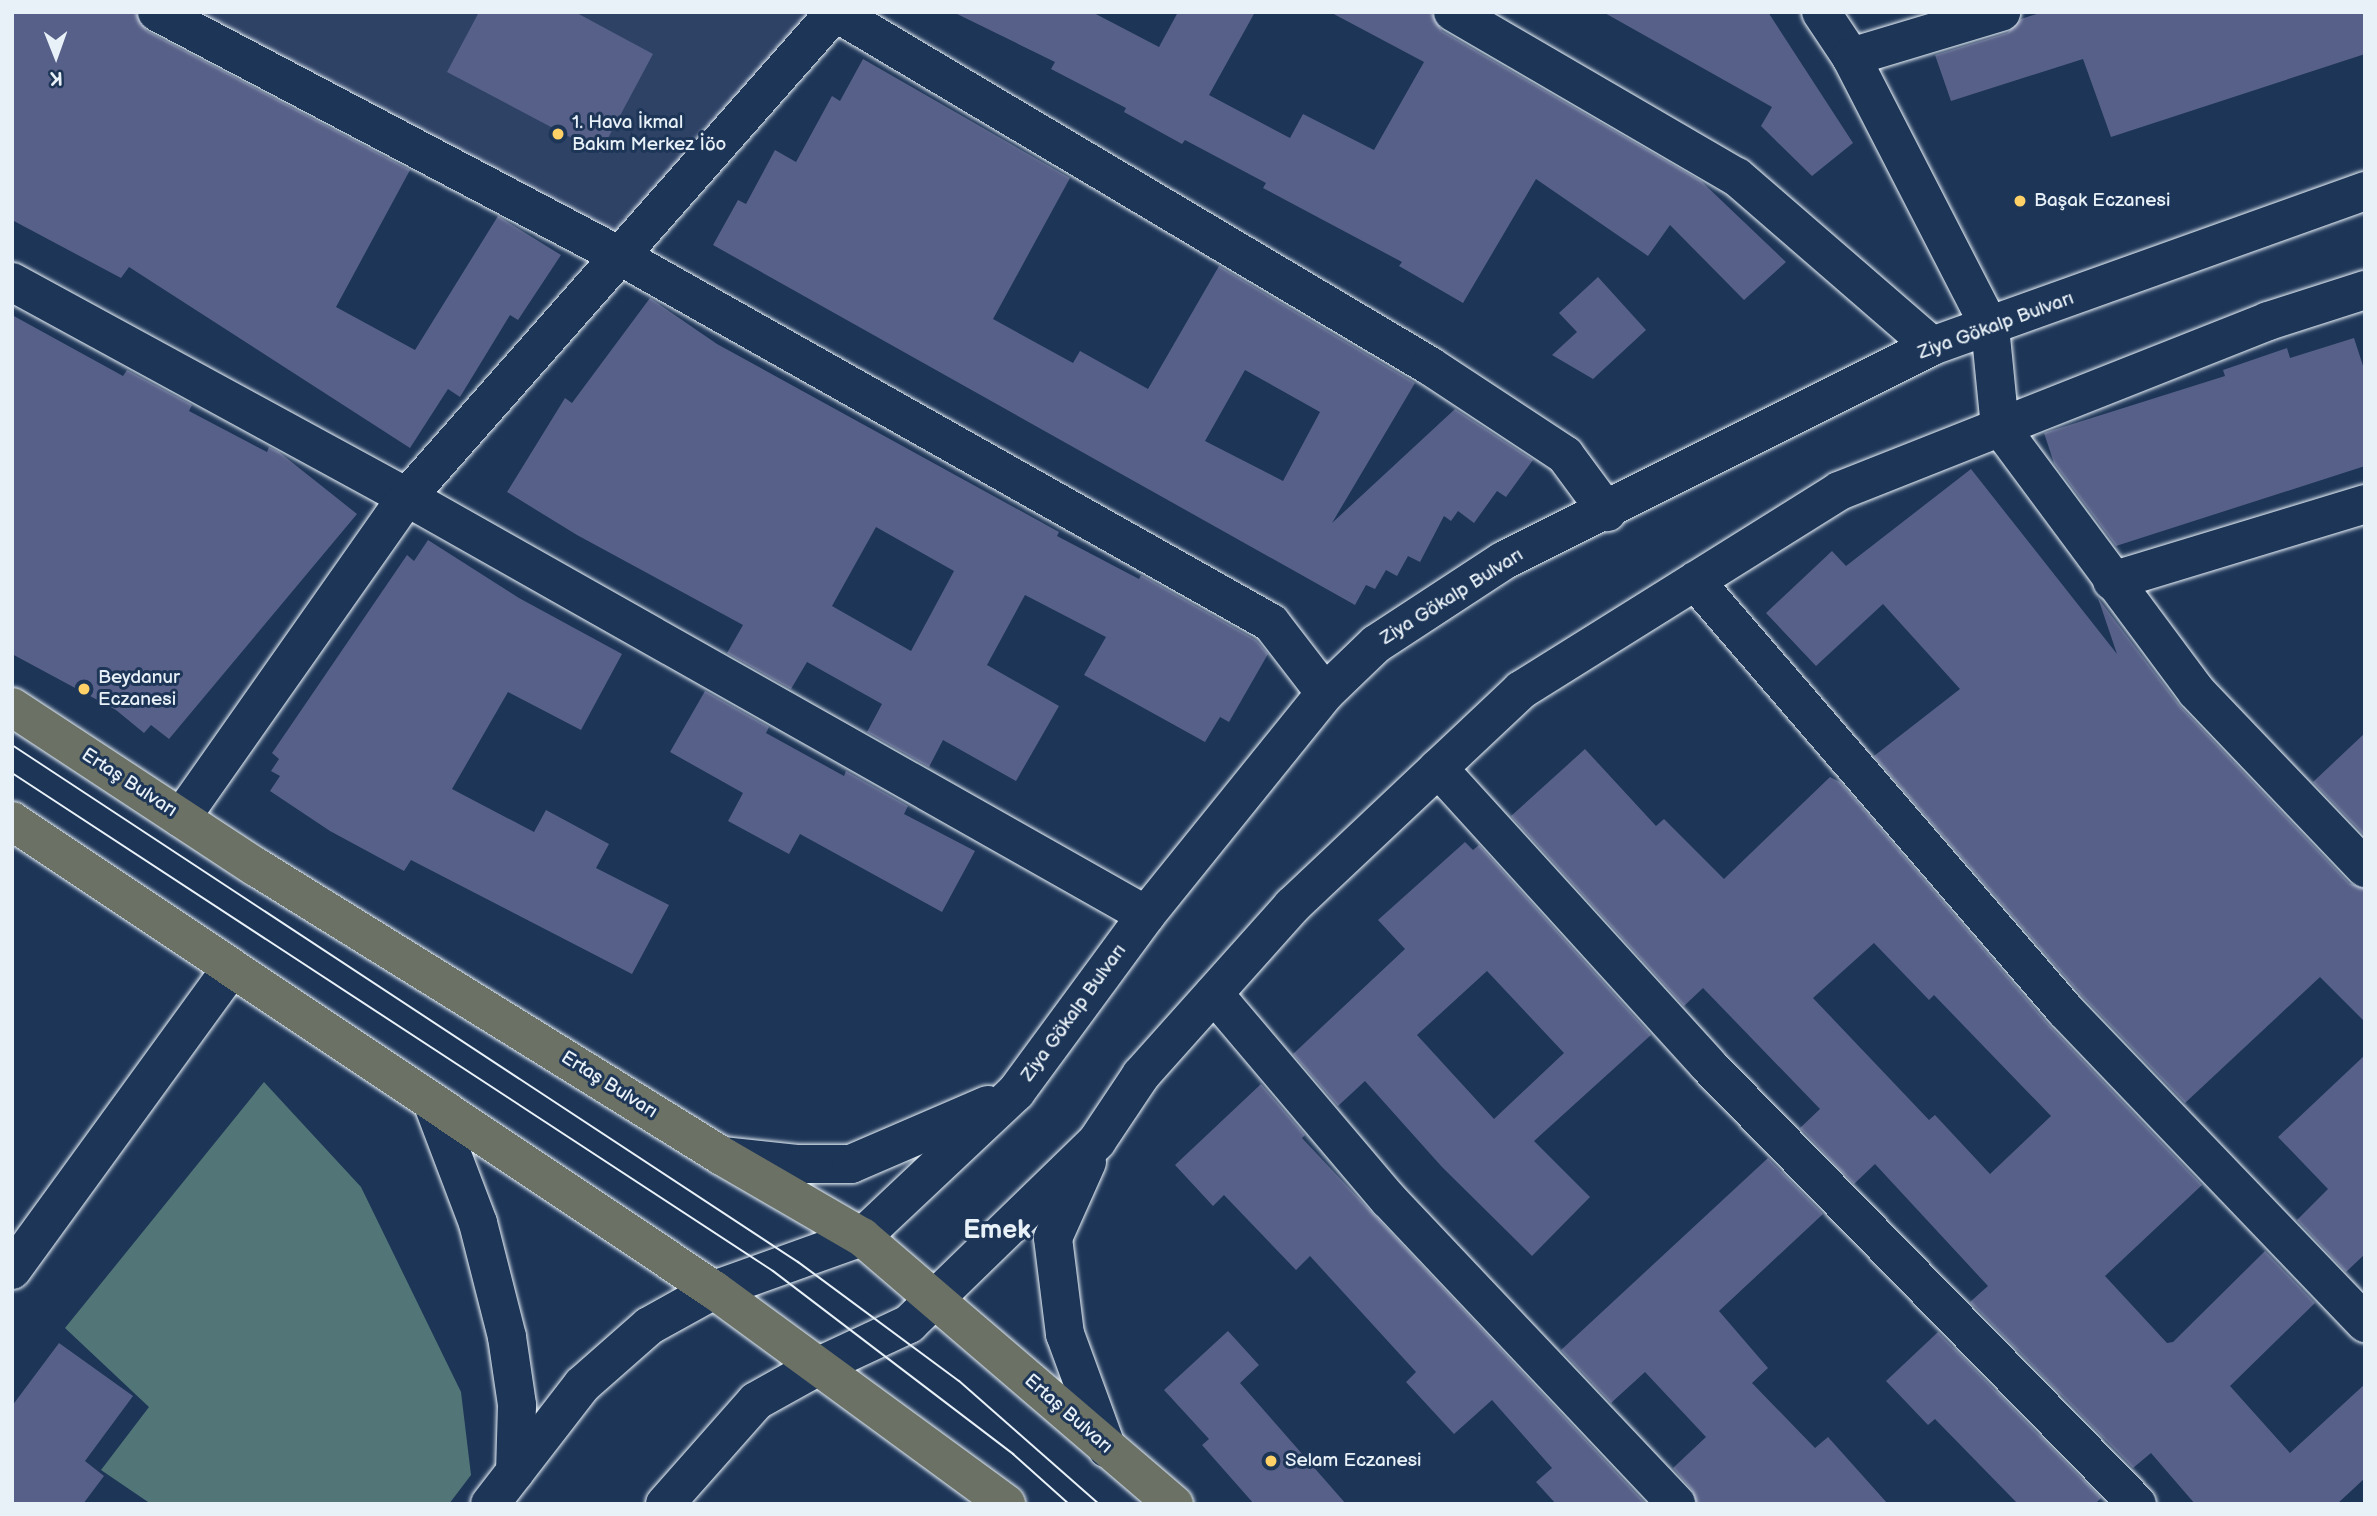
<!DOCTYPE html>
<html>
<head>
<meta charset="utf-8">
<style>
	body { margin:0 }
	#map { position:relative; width:2377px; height:1516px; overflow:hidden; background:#1d3557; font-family:"Balsamiq Sans",sans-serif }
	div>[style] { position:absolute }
	.built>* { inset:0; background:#2e4266 }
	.green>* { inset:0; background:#527677 }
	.building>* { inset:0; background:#576088 }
	.roads { filter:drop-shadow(0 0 2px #e8f1f8) drop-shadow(0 0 2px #e8f1f8) }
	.minor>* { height:38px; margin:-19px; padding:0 19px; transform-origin:19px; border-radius:19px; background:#1d3557 }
	.secondary>* { height:38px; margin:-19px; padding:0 19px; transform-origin:19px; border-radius:19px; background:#1d3557 }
	.primary>* { height:38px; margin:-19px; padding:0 19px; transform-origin:19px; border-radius:19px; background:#6b7165 }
	.tram>* { height:2px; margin:-1px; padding:0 1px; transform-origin:1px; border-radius:1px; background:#e8f1f8 }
	.dots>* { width:19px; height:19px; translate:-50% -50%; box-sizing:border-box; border:4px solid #1d3557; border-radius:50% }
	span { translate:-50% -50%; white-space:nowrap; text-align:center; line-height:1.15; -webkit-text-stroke:6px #1d3557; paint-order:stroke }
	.poi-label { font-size:19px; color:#e8f1f8 }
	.left { translate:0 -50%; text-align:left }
	.street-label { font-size:19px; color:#e8f1f8 }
	.district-label { font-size:26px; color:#e8f1f8; font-weight:700 }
	.frame { position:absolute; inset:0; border:14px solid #e8f1f8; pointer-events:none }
	.north { position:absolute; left:21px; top:21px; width:70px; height:70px; -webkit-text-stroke:5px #1d3557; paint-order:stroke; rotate:179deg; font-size:19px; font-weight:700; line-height:28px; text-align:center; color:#e8f1f8 }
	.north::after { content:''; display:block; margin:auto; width:24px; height:32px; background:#e8f1f8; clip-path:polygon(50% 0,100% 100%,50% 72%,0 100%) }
</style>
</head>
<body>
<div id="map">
	<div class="built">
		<div style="clip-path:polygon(157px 12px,835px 12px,620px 256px)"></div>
	</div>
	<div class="green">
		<div style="clip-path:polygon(264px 1082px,361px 1187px,461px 1392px,471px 1475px,449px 1504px,151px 1504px,101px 1470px,149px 1407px,65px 1328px)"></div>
	</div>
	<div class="building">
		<div style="clip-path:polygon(12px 12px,135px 12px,147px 31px,410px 170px,336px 307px,415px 350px,498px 216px,561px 255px,518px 320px,510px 315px,460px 397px,448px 389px,410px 448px,129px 267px,121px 278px,12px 220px)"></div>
		<div style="clip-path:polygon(479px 12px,575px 12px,653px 54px,600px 153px,447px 72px)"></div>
		<div style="clip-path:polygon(953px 12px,1092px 12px,1159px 47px,1178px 12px,1255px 12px,1209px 95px,1290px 138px,1303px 114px,1374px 150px,1424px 62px,1330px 12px,1431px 12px,1442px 31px,1701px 181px,1786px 262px,1744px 300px,1670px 225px,1648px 256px,1536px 179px,1463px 303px,1399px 266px,1402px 262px,1263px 188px,1266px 183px,1185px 140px,1182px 144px,1124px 112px,1126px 108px,1051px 69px,1055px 62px)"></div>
		<div style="clip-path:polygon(1603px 12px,1768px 12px,1853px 143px,1812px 176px,1761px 126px,1772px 107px)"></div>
		<div style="clip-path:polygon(2043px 12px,2365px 12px,2365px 54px,2111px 137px,2083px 59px,1951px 101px,1935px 55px,2007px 33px,2021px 19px)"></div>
		<div style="clip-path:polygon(evenodd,863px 59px,1070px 178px,993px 319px,1073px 363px,1080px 351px,1148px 389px,1219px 266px,1415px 383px,1332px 523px,1455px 409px,1533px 460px,1506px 497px,1497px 491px,1474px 523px,1458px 511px,1451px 521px,1444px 516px,1420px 562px,1408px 556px,1397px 576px,1386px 570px,1375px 589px,1366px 585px,1355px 605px,713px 245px,738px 200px,746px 204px,775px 150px,796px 162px,832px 96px,840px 101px,863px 59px,1245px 370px,1320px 412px,1283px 481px,1205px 441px,1245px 370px)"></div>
		<div style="clip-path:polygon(1598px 277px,1646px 330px,1593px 379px,1552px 355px,1577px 332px,1559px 313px)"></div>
		<div style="clip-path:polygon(evenodd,650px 298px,717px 344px,1059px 532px,1057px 536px,1139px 579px,1141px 575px,1256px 640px,1268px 654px,1229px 722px,1220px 717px,1205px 742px,1084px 675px,1106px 637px,1025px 595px,987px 665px,1059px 706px,1016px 781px,943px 740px,929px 767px,867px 732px,882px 704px,807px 662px,791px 689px,727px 653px,743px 625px,577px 535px,507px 492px,565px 398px,572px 403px,650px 298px,876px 527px,954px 571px,911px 651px,832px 606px,876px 527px)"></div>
		<div style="clip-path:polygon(12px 315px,123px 376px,127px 370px,192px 405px,189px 411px,267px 452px,269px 447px,279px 452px,357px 514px,169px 739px,151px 725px,144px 733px,116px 710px,12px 654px)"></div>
		<div style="clip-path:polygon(2354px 338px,2365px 372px,2365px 466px,2116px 546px,2054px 463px,2044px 433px,2225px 376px,2223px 370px,2287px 348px,2290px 358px)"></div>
		<div style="clip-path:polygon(1971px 469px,2117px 654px,2098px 598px,2180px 706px,2349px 883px,2365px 889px,2365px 1022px,2320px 977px,2185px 1103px,2081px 995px,1874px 756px,1960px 689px,1883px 604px,1816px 666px,1766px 613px,1832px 551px,1846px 566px)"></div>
		<div style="clip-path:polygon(428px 540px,519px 598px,622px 654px,581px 730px,508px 692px,452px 789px,534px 832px,546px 810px,609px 844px,596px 868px,669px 905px,632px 974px,411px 860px,404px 871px,330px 831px,270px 791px,280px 776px,271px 771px,279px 759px,272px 753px,407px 555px,414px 561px)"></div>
		<div style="clip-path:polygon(705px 691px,769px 727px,766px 733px,844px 776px,846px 771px,908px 806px,904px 814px,975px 851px,942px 912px,800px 834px,789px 854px,728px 821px,743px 793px,670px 752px)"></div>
		<div style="clip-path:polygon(2365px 733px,2365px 836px,2313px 782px)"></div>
		<div style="clip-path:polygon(evenodd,1585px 749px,1656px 826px,1664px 819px,1724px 879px,1830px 777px,1840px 782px,2048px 1024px,2202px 1185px,2105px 1276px,2167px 1343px,2173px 1342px,2265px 1251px,2315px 1303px,2230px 1386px,2290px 1453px,2365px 1384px,2365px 1478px,2337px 1504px,2195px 1504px,2151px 1453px,2133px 1468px,1970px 1302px,1988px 1286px,1875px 1164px,1854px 1184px,1800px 1128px,1820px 1109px,1703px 988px,1684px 1006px,1511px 816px,1585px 749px,1874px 943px,1929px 1000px,1934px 995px,2051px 1116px,1990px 1174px,1935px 1115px,1929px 1120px,1813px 998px,1874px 943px)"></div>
		<div style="clip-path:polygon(evenodd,1465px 842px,1473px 850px,1479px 845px,1651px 1035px,1534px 1141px,1590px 1197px,1532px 1256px,1442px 1167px,1365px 1081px,1338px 1106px,1293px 1054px,1405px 949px,1378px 920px,1465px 842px,1487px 971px,1564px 1053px,1494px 1119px,1417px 1035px,1487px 971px)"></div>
		<div style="clip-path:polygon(2365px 1055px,2365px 1254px,2346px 1272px,2297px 1220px,2328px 1189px,2278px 1137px)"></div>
		<div style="clip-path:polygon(1261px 1084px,1305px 1135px,1302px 1138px,1646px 1504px,1556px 1504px,1536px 1482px,1552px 1468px,1492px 1400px,1454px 1434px,1406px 1382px,1416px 1372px,1310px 1256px,1296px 1270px,1224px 1195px,1213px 1206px,1175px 1165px)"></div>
		<div style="clip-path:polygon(1768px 1158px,1823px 1214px,1719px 1311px,1768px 1368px,1752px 1383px,1815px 1448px,1828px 1437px,1888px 1504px,1697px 1504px,1692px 1490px,1673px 1468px,1706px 1437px,1645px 1372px,1611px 1403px,1561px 1350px)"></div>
		<div style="clip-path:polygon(1228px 1331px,1259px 1365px,1240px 1383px,1346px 1504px,1254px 1504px,1202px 1445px,1209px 1439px,1164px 1390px)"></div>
		<div style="clip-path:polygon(1938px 1332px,2101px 1498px,2095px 1504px,2018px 1504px,1935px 1419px,1928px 1425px,1886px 1381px)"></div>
		<div style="clip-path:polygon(59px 1343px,133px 1396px,85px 1461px,104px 1476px,83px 1504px,12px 1504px,12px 1406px)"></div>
	</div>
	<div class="roads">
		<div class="minor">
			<div style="left:157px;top:12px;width:523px;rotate:27.79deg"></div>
			<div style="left:620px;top:256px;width:747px;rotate:29.41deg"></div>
			<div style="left:1271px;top:623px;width:88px;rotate:52.4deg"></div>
			<div style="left:835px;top:12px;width:692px;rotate:30.75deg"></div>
			<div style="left:1430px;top:366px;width:162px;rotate:33.4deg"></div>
			<div style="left:1565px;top:455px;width:71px;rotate:53.6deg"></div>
			<div style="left:1453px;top:12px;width:328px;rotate:30.2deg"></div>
			<div style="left:1737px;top:177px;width:258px;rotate:40.9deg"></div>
			<div style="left:1821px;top:12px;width:54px;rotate:56.3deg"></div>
			<div style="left:1851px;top:57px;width:304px;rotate:62.8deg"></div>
			<div style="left:1990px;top:327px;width:100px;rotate:84.3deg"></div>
			<div style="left:2000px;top:427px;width:329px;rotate:53.4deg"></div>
			<div style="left:2196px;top:691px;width:245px;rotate:46.3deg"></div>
			<div style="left:1851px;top:57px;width:157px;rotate:-16.7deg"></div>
			<div style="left:12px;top:282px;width:450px;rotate:28.6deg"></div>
			<div style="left:407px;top:497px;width:849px;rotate:29.49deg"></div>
			<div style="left:1695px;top:581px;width:567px;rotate:49.22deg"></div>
			<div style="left:2065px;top:1010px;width:434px;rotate:46.2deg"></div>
			<div style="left:2112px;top:581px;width:264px;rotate:-16.9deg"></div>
			<div style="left:1438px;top:768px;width:400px;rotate:47.7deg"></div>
			<div style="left:1707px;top:1064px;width:615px;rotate:45.66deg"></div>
			<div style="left:181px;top:818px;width:393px;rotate:-54.9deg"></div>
			<div style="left:407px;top:497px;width:647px;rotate:-48.57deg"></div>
			<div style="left:1214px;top:994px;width:270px;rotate:49.7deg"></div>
			<div style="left:1389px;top:1200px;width:418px;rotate:46.6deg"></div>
			<div style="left:12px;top:1270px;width:372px;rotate:-54deg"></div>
		</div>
		<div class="secondary">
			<div style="left:434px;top:1107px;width:124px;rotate:69.2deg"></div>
			<div style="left:478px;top:1223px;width:118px;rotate:75.7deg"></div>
			<div style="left:507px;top:1337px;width:69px;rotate:81.6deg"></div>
			<div style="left:517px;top:1405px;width:67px;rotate:91.7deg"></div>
			<div style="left:722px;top:1156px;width:75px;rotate:6.1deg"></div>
			<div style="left:797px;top:1164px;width:54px"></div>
			<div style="left:851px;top:1164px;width:149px;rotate:-23.3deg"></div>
			<div style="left:1087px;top:1162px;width:83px;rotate:114.1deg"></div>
			<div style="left:1053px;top:1238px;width:97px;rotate:82.9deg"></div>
			<div style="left:1065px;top:1334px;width:122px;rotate:69.9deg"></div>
			<div style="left:490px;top:1504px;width:150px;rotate:-52.3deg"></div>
			<div style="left:582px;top:1385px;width:89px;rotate:-41.4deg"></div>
			<div style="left:649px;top:1326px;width:74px;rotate:-29deg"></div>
			<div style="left:714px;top:1290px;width:157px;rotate:-19.7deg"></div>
			<div style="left:862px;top:1237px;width:212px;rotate:-43.3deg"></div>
			<div style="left:1016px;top:1092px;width:220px;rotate:-53.7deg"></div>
			<div style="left:1146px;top:915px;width:285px;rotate:-51.1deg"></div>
			<div style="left:1325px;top:693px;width:71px;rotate:-43.9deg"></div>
			<div style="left:1376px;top:644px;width:152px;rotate:-33.2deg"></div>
			<div style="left:1503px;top:561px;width:480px;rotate:-26.6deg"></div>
			<div style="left:1932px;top:346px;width:460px;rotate:-19.7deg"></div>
			<div style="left:665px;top:1504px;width:137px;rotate:-48.5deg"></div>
			<div style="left:756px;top:1401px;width:70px;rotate:-29.1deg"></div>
			<div style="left:817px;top:1367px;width:102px;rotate:-25.1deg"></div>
			<div style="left:909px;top:1324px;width:262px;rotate:-44.2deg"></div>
			<div style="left:1097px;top:1141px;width:79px;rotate:-56.3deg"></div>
			<div style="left:1141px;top:1075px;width:227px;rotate:-48.2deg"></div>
			<div style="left:1292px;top:906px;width:315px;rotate:-43.3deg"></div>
			<div style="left:1521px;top:690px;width:375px;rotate:-32deg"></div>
			<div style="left:1839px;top:491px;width:461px;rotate:-21.6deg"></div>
			<div style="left:2268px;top:321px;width:102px;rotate:-17.7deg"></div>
		</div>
		<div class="primary">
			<div style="left:12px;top:707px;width:292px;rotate:33.3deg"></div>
			<div style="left:256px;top:867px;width:548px;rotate:31.81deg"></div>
			<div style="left:722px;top:1156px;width:162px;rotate:30.1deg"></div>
			<div style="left:862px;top:1237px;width:411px;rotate:40.6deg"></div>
			<div style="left:12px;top:821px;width:844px;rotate:33.75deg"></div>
			<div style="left:714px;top:1290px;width:362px;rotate:36.2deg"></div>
		</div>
	</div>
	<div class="tram">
		<div style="left:12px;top:745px;width:941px;rotate:33.34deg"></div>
		<div style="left:798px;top:1262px;width:200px;rotate:36.5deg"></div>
		<div style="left:959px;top:1381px;width:186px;rotate:41.3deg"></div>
		<div style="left:12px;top:773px;width:909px;rotate:33.2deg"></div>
		<div style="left:773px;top:1271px;width:302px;rotate:37.3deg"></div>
		<div style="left:1013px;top:1454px;width:75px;rotate:41.8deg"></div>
	</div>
	<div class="dots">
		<div style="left:558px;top:134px;background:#ffd166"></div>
		<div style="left:2020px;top:201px;background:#ffd166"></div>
		<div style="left:84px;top:689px;background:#ffd166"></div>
		<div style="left:1271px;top:1461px;background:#ffd166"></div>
	</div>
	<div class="poi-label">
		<span class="left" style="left:572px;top:134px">1. Hava İkmal<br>Bakım Merkez İöo</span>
		<span class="left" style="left:2034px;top:201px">Başak Eczanesi</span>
		<span class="left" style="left:98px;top:689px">Beydanur<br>Eczanesi</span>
		<span class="left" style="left:1285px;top:1461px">Selam Eczanesi</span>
	</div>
	<div class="street-label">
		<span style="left:1996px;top:326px;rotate:-20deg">Ziya Gökalp Bulvarı</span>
		<span style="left:1452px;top:597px;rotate:-32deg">Ziya Gökalp Bulvarı</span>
		<span style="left:129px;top:783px;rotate:33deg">Ertaş Bulvarı</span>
		<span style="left:1074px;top:1013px;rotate:-54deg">Ziya Gökalp Bulvarı</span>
		<span style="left:609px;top:1085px;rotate:32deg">Ertaş Bulvarı</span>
		<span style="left:1068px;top:1414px;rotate:41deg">Ertaş Bulvarı</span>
	</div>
	<div class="district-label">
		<span style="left:997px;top:1231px">Emek</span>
	</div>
	<div class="frame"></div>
	<div class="north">K</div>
</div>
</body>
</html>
